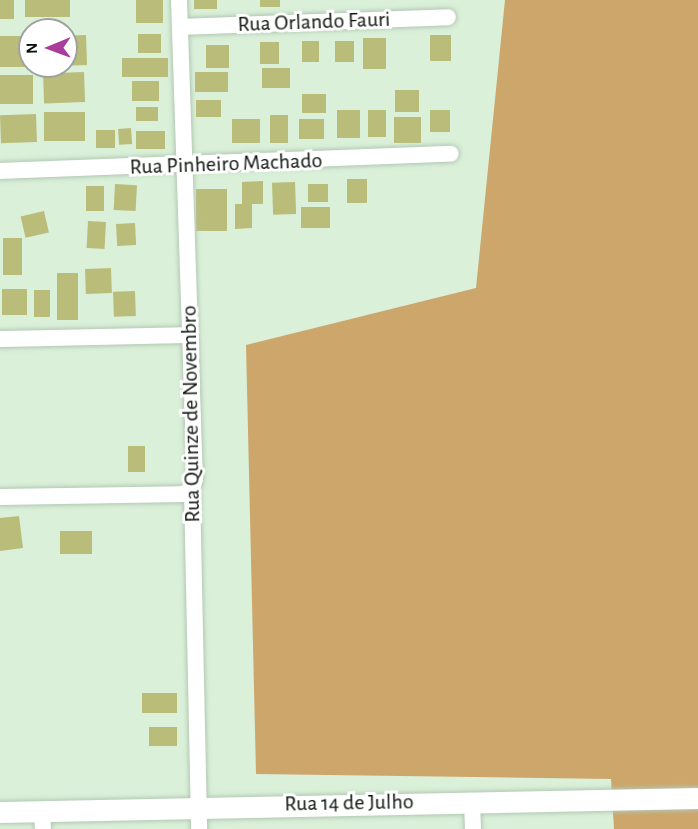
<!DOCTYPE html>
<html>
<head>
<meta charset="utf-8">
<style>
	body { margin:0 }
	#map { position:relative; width:698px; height:829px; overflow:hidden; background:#daf0d9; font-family:"Alegreya Sans",sans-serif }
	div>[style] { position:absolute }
	.forest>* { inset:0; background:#cda66c }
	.building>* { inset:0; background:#babd7a; transform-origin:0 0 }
	.roads { filter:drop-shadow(0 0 2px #b3c8b3) drop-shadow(0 0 2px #b3c8b3) }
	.minor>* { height:16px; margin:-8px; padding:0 8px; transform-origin:8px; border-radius:8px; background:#fff }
	.tertiary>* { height:21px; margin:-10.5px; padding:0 10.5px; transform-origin:10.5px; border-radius:10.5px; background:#fff }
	span { translate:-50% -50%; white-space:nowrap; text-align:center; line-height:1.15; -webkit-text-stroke:6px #fff; paint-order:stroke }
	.street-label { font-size:22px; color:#0c130c }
	.north { position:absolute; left:18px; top:18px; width:60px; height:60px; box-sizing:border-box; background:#fff; border:2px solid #9ea19e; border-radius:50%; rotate:269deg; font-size:16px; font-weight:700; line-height:24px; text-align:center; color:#0c130c }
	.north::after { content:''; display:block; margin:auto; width:21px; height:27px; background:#aa3d9c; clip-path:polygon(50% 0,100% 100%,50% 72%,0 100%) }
</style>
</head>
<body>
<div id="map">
	<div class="forest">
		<div style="clip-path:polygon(505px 0,698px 0,698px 829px,614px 829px,611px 779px,256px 774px,246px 345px,476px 288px)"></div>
	</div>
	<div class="building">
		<div style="left:0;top:0;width:14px;height:19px"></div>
		<div style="left:25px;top:0;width:45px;height:17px"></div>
		<div style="left:136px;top:0;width:27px;height:23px"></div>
		<div style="left:194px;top:0;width:23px;height:9px"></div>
		<div style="left:260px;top:0;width:20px;height:7px"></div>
		<div style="left:138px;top:34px;width:23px;height:19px"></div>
		<div style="left:86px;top:35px;width:30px;height:20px;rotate:88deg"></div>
		<div style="left:430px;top:35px;width:21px;height:26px"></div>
		<div style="left:0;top:36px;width:30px;height:31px"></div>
		<div style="left:363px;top:38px;width:23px;height:31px"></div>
		<div style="left:302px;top:41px;width:17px;height:21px"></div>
		<div style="left:335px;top:41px;width:19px;height:21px"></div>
		<div style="left:260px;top:42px;width:19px;height:22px"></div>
		<div style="left:206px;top:45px;width:23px;height:23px"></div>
		<div style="left:122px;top:58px;width:46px;height:19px"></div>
		<div style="left:262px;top:68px;width:28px;height:20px"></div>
		<div style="left:84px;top:72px;width:30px;height:41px;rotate:88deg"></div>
		<div style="left:228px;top:72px;width:20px;height:33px;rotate:90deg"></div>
		<div style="left:0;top:75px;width:33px;height:29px"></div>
		<div style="left:132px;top:81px;width:27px;height:20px"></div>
		<div style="left:395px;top:90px;width:24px;height:22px"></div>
		<div style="left:302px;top:94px;width:24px;height:19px"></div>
		<div style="left:221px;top:100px;width:17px;height:25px;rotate:90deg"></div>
		<div style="left:136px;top:107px;width:22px;height:14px"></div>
		<div style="left:337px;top:110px;width:23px;height:28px"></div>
		<div style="left:386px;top:110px;width:27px;height:18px;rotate:90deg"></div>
		<div style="left:430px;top:110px;width:20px;height:22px"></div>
		<div style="left:85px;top:112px;width:29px;height:41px;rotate:90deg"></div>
		<div style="left:36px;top:114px;width:28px;height:36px;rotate:88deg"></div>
		<div style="left:270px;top:115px;width:18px;height:28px"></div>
		<div style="left:421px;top:117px;width:26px;height:27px;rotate:90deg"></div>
		<div style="left:232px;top:119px;width:28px;height:24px"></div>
		<div style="left:299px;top:119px;width:25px;height:20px"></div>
		<div style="left:131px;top:128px;width:16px;height:13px;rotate:86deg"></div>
		<div style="left:96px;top:130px;width:19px;height:18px"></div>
		<div style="left:136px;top:131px;width:29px;height:18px"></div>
		<div style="left:347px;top:179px;width:20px;height:24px"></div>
		<div style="clip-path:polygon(263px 181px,263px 204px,252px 204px,252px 228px,235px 229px,235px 204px,242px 204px,242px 182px)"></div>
		<div style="left:295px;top:182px;width:32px;height:23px;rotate:88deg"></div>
		<div style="left:115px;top:184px;width:22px;height:26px;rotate:3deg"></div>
		<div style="left:308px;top:184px;width:20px;height:18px"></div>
		<div style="left:104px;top:186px;width:25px;height:18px;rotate:90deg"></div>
		<div style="left:196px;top:189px;width:31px;height:42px"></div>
		<div style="left:330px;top:207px;width:21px;height:29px;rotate:90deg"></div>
		<div style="left:44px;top:211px;width:22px;height:24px;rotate:77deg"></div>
		<div style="left:88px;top:221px;width:18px;height:27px;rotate:3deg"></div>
		<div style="left:135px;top:223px;width:22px;height:19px;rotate:87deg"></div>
		<div style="left:3px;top:238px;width:19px;height:37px"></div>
		<div style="left:111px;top:268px;width:25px;height:26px;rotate:88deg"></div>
		<div style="left:57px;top:273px;width:21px;height:47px"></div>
		<div style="left:2px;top:289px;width:25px;height:26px"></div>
		<div style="left:34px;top:290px;width:16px;height:27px"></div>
		<div style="left:135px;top:291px;width:25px;height:22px;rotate:88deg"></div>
		<div style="left:128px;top:446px;width:17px;height:26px"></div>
		<div style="clip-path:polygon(19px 516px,23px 548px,0 551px,0 518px)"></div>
		<div style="left:92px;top:531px;width:23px;height:32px;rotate:90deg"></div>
		<div style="left:177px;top:693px;width:20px;height:35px;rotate:90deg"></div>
		<div style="left:149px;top:727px;width:28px;height:19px"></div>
	</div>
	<div class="roads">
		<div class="minor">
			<div style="left:179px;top:0;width:479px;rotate:88.1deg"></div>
			<div style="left:195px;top:479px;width:10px;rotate:107deg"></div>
			<div style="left:192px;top:489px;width:340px;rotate:88.8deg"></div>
			<div style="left:180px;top:27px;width:268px;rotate:-2.1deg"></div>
			<div style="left:0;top:171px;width:451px;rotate:-2.2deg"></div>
			<div style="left:0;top:339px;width:189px;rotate:-1.2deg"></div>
			<div style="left:0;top:497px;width:183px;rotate:-0.9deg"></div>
			<div style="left:183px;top:494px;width:10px;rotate:-29deg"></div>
			<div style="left:472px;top:801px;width:28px;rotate:88deg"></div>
			<div style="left:42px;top:811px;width:18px;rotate:87deg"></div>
		</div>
		<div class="tertiary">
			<div style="left:0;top:812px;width:698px;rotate:-1.15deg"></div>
		</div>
	</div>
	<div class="street-label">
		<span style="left:314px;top:22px;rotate:-2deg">Rua Orlando Fauri</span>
		<span style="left:226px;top:164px;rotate:-2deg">Rua Pinheiro Machado</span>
		<span style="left:191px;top:414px;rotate:-91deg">Rua Quinze de Novembro</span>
		<span style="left:349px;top:803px;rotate:-1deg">Rua 14 de Julho</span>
	</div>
	<div class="north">N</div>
</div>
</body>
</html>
